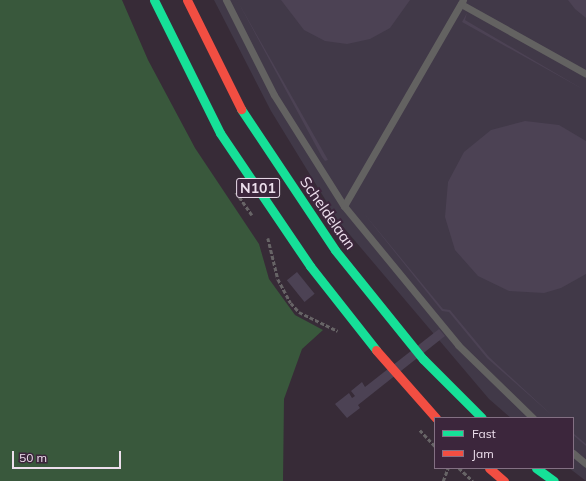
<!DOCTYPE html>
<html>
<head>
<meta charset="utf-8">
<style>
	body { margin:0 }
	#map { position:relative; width:586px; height:481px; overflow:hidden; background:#372b37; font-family:Mulish,sans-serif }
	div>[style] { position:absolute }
	.industrial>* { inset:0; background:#413948 }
	.green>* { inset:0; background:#39583c }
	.building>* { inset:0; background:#4c4254; transform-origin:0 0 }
	.path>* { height:2.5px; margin-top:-1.25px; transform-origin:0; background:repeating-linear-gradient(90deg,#676466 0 4px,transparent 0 6px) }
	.lane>* { height:7px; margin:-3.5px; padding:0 3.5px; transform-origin:3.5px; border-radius:3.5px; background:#636261 }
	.fast>* { height:9px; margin:-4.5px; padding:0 4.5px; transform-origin:4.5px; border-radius:4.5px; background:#16e098 }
	.jam>* { height:9px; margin:-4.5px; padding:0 4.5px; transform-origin:4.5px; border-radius:4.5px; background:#f24e42 }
	span { translate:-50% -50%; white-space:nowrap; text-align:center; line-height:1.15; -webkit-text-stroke:4px #3c263c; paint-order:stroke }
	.shield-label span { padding:1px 3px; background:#3c263c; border:1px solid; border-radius:3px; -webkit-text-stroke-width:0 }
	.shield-label { font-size:14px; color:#eddfed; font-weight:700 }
	.street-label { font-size:15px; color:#eddfed }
	.legend { position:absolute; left:434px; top:417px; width:140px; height:52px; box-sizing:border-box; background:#3c263c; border:1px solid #837083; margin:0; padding:5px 7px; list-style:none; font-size:12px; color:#eddfed }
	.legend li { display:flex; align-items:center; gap:8px; height:20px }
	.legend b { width:20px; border:1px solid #837083 }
	.scale { position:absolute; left:12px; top:451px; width:109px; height:18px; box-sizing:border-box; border:2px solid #eddfed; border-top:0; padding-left:5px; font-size:12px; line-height:14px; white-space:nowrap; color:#eddfed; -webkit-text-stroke:3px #3c263c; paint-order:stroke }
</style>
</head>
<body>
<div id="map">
	<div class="industrial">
		<div style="clip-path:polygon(214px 0,586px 0,586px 481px,569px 468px,573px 468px,573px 418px,511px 418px,489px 399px,339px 222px,271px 111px)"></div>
	</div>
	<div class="green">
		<div style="clip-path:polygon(0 0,122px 0,148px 60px,195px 148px,259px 244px,269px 279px,295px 315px,323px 330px,302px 349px,284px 399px,283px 481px,0 481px)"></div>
	</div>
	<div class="building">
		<div style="clip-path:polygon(237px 0,328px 160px,325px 161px,322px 157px)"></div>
		<div style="clip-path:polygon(281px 0,410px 0,390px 28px,370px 39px,347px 44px,325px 41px,304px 30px)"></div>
		<div style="clip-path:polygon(568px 0,586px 0,586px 18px,575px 9px)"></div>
		<div style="clip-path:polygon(467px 13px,465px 20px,586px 91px,462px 22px)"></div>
		<div style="clip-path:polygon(525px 121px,559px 125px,586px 141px,586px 274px,561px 288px,544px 293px,509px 291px,478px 276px,455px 250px,445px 217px,448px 182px,464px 152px,491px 130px)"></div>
		<div style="clip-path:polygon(362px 211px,443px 309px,450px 310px,489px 357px,555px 418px,487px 358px,449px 312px,442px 311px)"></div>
		<div style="left:297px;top:272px;width:28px;height:13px;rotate:51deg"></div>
		<div style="clip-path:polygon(439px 329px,445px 336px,358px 405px,360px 408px,347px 418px,335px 404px,349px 393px,352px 398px,355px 396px,351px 391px,362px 382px,365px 387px)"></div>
		<div style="clip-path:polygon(573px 433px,586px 444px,586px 446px,573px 435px)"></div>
	</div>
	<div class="path">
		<div style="left:236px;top:192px;width:28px;rotate:55deg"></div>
		<div style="left:268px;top:238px;width:42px;rotate:76.3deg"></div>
		<div style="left:278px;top:279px;width:27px;rotate:62deg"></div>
		<div style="left:291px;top:303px;width:12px;rotate:48deg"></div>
		<div style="left:299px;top:312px;width:43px;rotate:26deg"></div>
		<div style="left:420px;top:430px;width:22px;rotate:47deg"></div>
		<div style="left:459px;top:468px;width:19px;rotate:43deg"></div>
		<div style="left:443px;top:481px;width:14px;rotate:-69deg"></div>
	</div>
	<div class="lane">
		<div style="left:226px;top:0;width:106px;rotate:63.2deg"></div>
		<div style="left:274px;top:95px;width:131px;rotate:57.8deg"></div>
		<div style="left:344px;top:206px;width:180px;rotate:50.6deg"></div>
		<div style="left:458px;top:345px;width:105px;rotate:44.2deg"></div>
		<div style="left:461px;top:4px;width:143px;rotate:29.2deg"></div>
		<div style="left:344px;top:206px;width:238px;rotate:-60deg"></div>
		<div style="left:573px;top:453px;width:17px;rotate:40deg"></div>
	</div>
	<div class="fast">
		<div style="left:154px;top:0;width:148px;rotate:63.6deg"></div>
		<div style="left:220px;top:133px;width:161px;rotate:55.9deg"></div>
		<div style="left:310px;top:266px;width:107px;rotate:51.8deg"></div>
		<div style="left:241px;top:109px;width:169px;rotate:56.3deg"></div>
		<div style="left:335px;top:250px;width:140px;rotate:51.1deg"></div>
		<div style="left:423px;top:359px;width:83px;rotate:45deg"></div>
		<div style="left:536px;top:468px;width:22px;rotate:36deg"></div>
	</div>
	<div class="jam">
		<div style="left:187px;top:0;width:122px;rotate:63.6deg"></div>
		<div style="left:376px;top:350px;width:91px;rotate:48.6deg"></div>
		<div style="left:489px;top:468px;width:20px;rotate:41deg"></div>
	</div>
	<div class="shield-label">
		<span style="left:258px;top:188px">N101</span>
	</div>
	<div class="street-label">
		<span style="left:328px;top:213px;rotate:55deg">Scheldelaan</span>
	</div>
	<ul class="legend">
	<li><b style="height:5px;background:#16e098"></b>Fast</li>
	<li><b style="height:5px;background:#f24e42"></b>Jam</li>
	</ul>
	<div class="scale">50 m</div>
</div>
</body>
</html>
